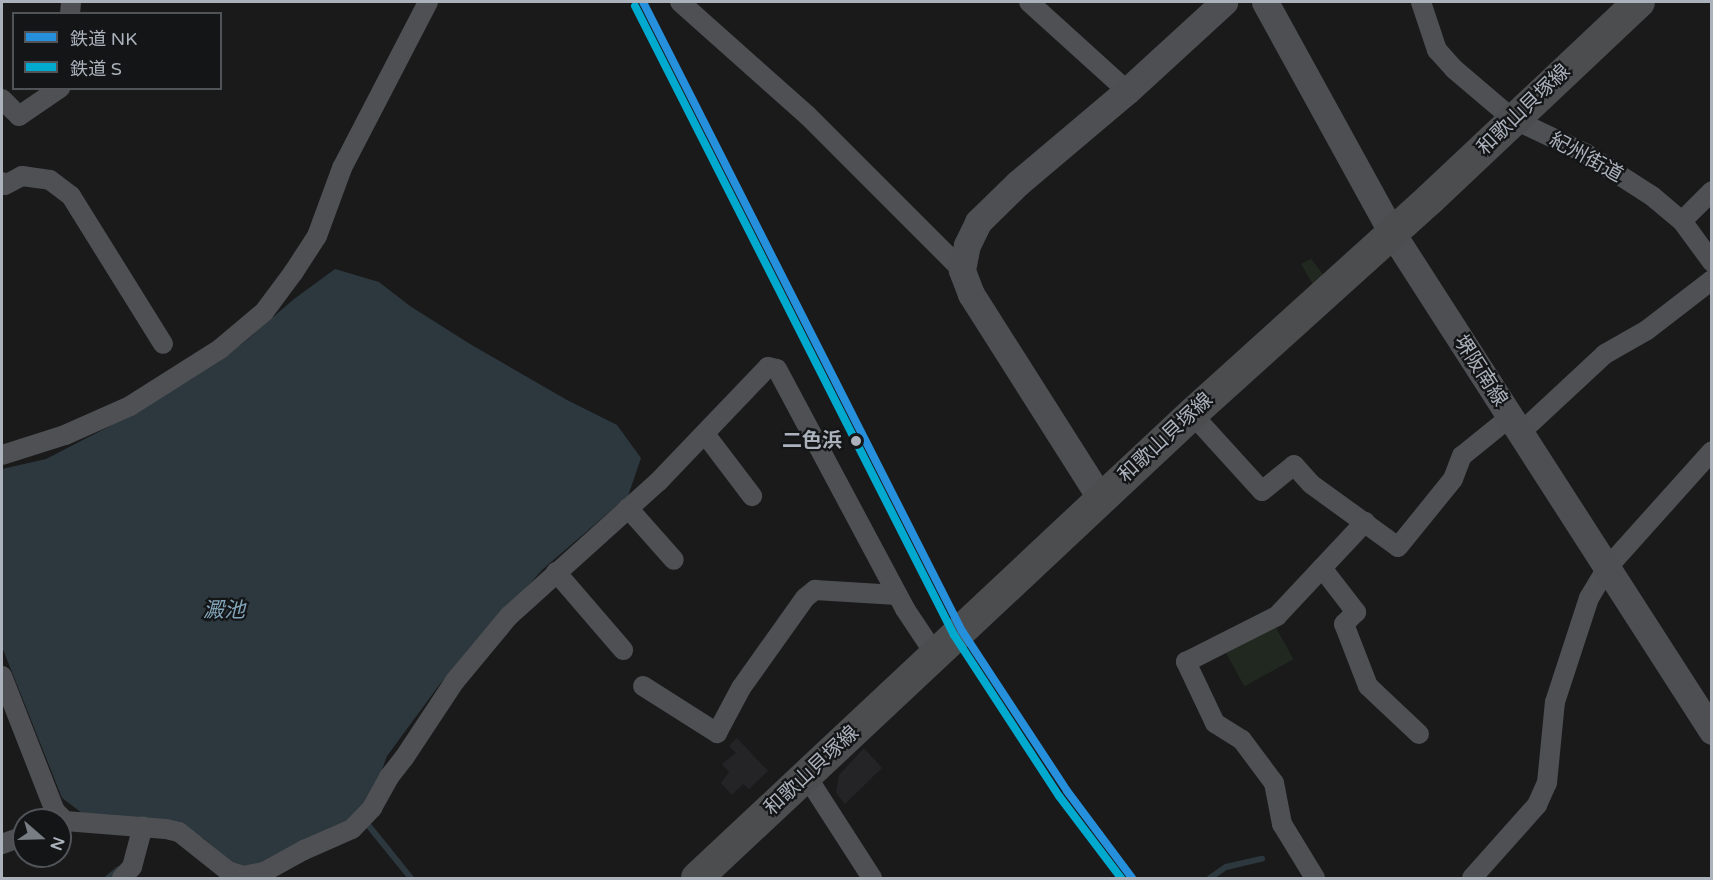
<!DOCTYPE html>
<html>
<head>
<meta charset="utf-8">
<style>
	body { margin:0 }
	#map { position:relative; width:1713px; height:880px; overflow:hidden; background:#1a1a1b; font-family:"Varela Round","Noto Sans JP",sans-serif }
	div>[style] { position:absolute }
	.built>* { inset:0; background:#242427 }
	.green>* { inset:0; background:#202820; transform-origin:0 0 }
	.water>* { inset:0; background:#2c383e }
	.stream>* { height:6px; margin:-3px; padding:0 3px; transform-origin:3px; border-radius:3px; background:#2c383e }
	.street>* { height:20px; margin:-10px; padding:0 10px; transform-origin:10px; border-radius:10px; background:#4e5054 }
	.secondary>* { height:27px; margin:-13.5px; padding:0 13.5px; transform-origin:13.5px; border-radius:13.5px; background:#4d4f52 }
	.primary>* { height:32px; margin:-16px; padding:0 16px; transform-origin:16px; border-radius:16px; background:#4c4d4f }
	.rail-1>* { height:8px; margin:-4px; padding:0 4px; transform-origin:4px; border-radius:4px; background:#2690dd }
	.rail-2>* { height:8px; margin:-4px; padding:0 4px; transform-origin:4px; border-radius:4px; background:#00a9ce }
	.dots>* { width:16px; height:16px; translate:-50% -50%; box-sizing:border-box; border:3px solid #141517; border-radius:50% }
	span { translate:-50% -50%; white-space:nowrap; text-align:center; line-height:1.15; -webkit-text-stroke:4.5px #141517; paint-order:stroke }
	.street-label { font-size:20px; color:#abb2bc }
	.stop-label { font-size:20px; color:#abb2bc; font-weight:700 }
	.right { translate:-100% -50%; text-align:right }
	.water-label { font-size:21px; color:#81a4b8; font-style:italic }
	.frame { position:absolute; inset:0; border:3px solid #abb2bc; pointer-events:none }
	.legend { position:absolute; left:12px; top:12px; width:210px; height:78px; box-sizing:border-box; background:#141517; border:2px solid #505459; margin:0; padding:8px 10px; list-style:none; font-size:18px; color:#abb2bc }
	.legend li { display:flex; align-items:center; gap:12px; height:30px }
	.legend b { width:30px; border:2px solid #505459 }
	.north { position:absolute; left:12px; top:808px; width:60px; height:60px; box-sizing:border-box; background:#141517; border:2px solid #505459; border-radius:50%; rotate:110deg; font-size:16px; font-weight:700; line-height:24px; text-align:center; color:#abb2bc }
	.north::after { content:''; display:block; margin:auto; width:21px; height:27px; background:#787d84; clip-path:polygon(50% 0,100% 100%,50% 72%,0 100%) }
</style>
</head>
<body>
<div id="map">
	<div class="built">
		<div style="clip-path:polygon(737px 738px,768px 771px,749px 789px,743px 784px,732px 795px,721px 783px,729px 772px,722px 764px,736px 753px,729px 746px)"></div>
		<div style="clip-path:polygon(864px 748px,882px 768px,845px 804px,836px 793px,839px 775px)"></div>
	</div>
	<div class="green">
		<div style="clip-path:polygon(1311px 259px,1327px 279px,1315px 288px,1301px 264px)"></div>
		<div style="left:1275px;top:626px;width:38px;height:56px;rotate:61deg"></div>
	</div>
	<div class="water">
		<div style="clip-path:polygon(335px 269px,379px 282px,410px 306px,470px 344px,567px 400px,617px 425px,641px 458px,628px 496px,543px 569px,440px 684px,387px 756px,373px 794px,361px 814px,259px 864px,238px 868px,203px 838px,176px 827px,114px 815px,82px 813px,62px 798px,2px 647px,2px 469px,46px 459px,110px 426px,187px 381px,242px 344px,294px 299px)"></div>
	</div>
	<div class="stream">
		<div style="left:364px;top:820px;width:75px;rotate:51deg"></div>
		<div style="left:108px;top:878px;width:14px;rotate:-39deg"></div>
		<div style="left:1210px;top:878px;width:19px;rotate:-35deg"></div>
		<div style="left:1226px;top:867px;width:37px;rotate:-13deg"></div>
	</div>
	<div class="street">
		<div style="left:680px;top:2px;width:170px;rotate:41.7deg"></div>
		<div style="left:807px;top:115px;width:219px;rotate:45deg"></div>
		<div style="left:1029px;top:2px;width:132px;rotate:42.2deg"></div>
		<div style="left:1421px;top:2px;width:51px;rotate:71.6deg"></div>
		<div style="left:1437px;top:50px;width:25px;rotate:48deg"></div>
		<div style="left:1454px;top:69px;width:77px;rotate:40.3deg"></div>
		<div style="left:1513px;top:119px;width:80px;rotate:25.3deg"></div>
		<div style="left:1585px;top:153px;width:80px;rotate:32.7deg"></div>
		<div style="left:1652px;top:196px;width:39px;rotate:40deg"></div>
		<div style="left:1682px;top:221px;width:51px;rotate:53.8deg"></div>
		<div style="left:70px;top:14px;width:12px;rotate:-85deg"></div>
		<div style="left:2px;top:99px;width:24px;rotate:45deg"></div>
		<div style="left:19px;top:116px;width:50px;rotate:-34.3deg"></div>
		<div style="left:2px;top:182px;width:4px;rotate:45deg"></div>
		<div style="left:5px;top:185px;width:19px;rotate:-28deg"></div>
		<div style="left:22px;top:176px;width:28px;rotate:8deg"></div>
		<div style="left:50px;top:180px;width:26px;rotate:37deg"></div>
		<div style="left:71px;top:196px;width:174px;rotate:58.1deg"></div>
		<div style="left:1682px;top:221px;width:42px;rotate:-45deg"></div>
		<div style="left:1192px;top:414px;width:104px;rotate:47.7deg"></div>
		<div style="left:1262px;top:491px;width:41px;rotate:-39.1deg"></div>
		<div style="left:1294px;top:465px;width:25px;rotate:48deg"></div>
		<div style="left:1311px;top:484px;width:107px;rotate:35.9deg"></div>
		<div style="left:1398px;top:547px;width:87px;rotate:-51deg"></div>
		<div style="left:1453px;top:479px;width:25px;rotate:-69deg"></div>
		<div style="left:1462px;top:456px;width:62px;rotate:-39.1deg"></div>
		<div style="left:1520px;top:433px;width:116px;rotate:-42.9deg"></div>
		<div style="left:1605px;top:354px;width:48px;rotate:-29.7deg"></div>
		<div style="left:1647px;top:330px;width:82px;rotate:-37.6deg"></div>
		<div style="left:705px;top:434px;width:78px;rotate:52.8deg"></div>
		<div style="left:2px;top:455px;width:66px;rotate:-17.6deg"></div>
		<div style="left:65px;top:435px;width:71px;rotate:-24deg"></div>
		<div style="left:130px;top:406px;width:107px;rotate:-32.3deg"></div>
		<div style="left:220px;top:349px;width:57px;rotate:-40.1deg"></div>
		<div style="left:264px;top:312px;width:49px;rotate:-53.4deg"></div>
		<div style="left:293px;top:273px;width:44px;rotate:-57deg"></div>
		<div style="left:317px;top:236px;width:72px;rotate:-69.8deg"></div>
		<div style="left:342px;top:168px;width:187px;rotate:-62.6deg"></div>
		<div style="left:628px;top:508px;width:69px;rotate:48.5deg"></div>
		<div style="left:1322px;top:568px;width:56px;rotate:52.3deg"></div>
		<div style="left:1356px;top:612px;width:17px;rotate:135deg"></div>
		<div style="left:1344px;top:624px;width:66px;rotate:68.8deg"></div>
		<div style="left:1368px;top:686px;width:70px;rotate:43.3deg"></div>
		<div style="left:556px;top:572px;width:103px;rotate:49.3deg"></div>
		<div style="left:2px;top:676px;width:145px;rotate:68.6deg"></div>
		<div style="left:55px;top:811px;width:14px;rotate:45deg"></div>
		<div style="left:65px;top:821px;width:101px;rotate:4.5deg"></div>
		<div style="left:166px;top:829px;width:13px;rotate:13deg"></div>
		<div style="left:179px;top:832px;width:63px;rotate:38.5deg"></div>
		<div style="left:228px;top:871px;width:16px;rotate:18deg"></div>
		<div style="left:243px;top:876px;width:21px;rotate:-11deg"></div>
		<div style="left:264px;top:872px;width:46px;rotate:-28.8deg"></div>
		<div style="left:304px;top:850px;width:52px;rotate:-23.6deg"></div>
		<div style="left:352px;top:829px;width:29px;rotate:-46deg"></div>
		<div style="left:372px;top:808px;width:35px;rotate:-61deg"></div>
		<div style="left:389px;top:777px;width:24px;rotate:-52deg"></div>
		<div style="left:404px;top:758px;width:92px;rotate:-56.5deg"></div>
		<div style="left:455px;top:681px;width:85px;rotate:-50.3deg"></div>
		<div style="left:509px;top:616px;width:200px;rotate:-42deg"></div>
		<div style="left:658px;top:482px;width:159px;rotate:-46.3deg"></div>
		<div style="left:768px;top:367px;width:9px;rotate:13deg"></div>
		<div style="left:777px;top:369px;width:272px;rotate:61.9deg"></div>
		<div style="left:905px;top:609px;width:54px;rotate:56.3deg"></div>
		<div style="left:643px;top:686px;width:88px;rotate:32.4deg"></div>
		<div style="left:717px;top:733px;width:51px;rotate:-61.9deg"></div>
		<div style="left:741px;top:688px;width:110px;rotate:-54.6deg"></div>
		<div style="left:805px;top:598px;width:13px;rotate:-39deg"></div>
		<div style="left:815px;top:590px;width:82px;rotate:3.5deg"></div>
		<div style="left:807px;top:777px;width:120px;rotate:57.2deg"></div>
		<div style="left:2px;top:844px;width:23px;rotate:-20deg"></div>
		<div style="left:122px;top:878px;width:15px;rotate:-48deg"></div>
		<div style="left:132px;top:867px;width:42px;rotate:-75deg"></div>
		<div style="left:1315px;top:878px;width:63px;rotate:-121.4deg"></div>
		<div style="left:1282px;top:824px;width:42px;rotate:-101deg"></div>
		<div style="left:1274px;top:783px;width:54px;rotate:-126.7deg"></div>
		<div style="left:1242px;top:740px;width:32px;rotate:-148deg"></div>
		<div style="left:1215px;top:723px;width:68px;rotate:-115.4deg"></div>
		<div style="left:1186px;top:662px;width:102px;rotate:-26.8deg"></div>
		<div style="left:1277px;top:616px;width:129px;rotate:-46.9deg"></div>
		<div style="left:1472px;top:878px;width:98px;rotate:-48.3deg"></div>
		<div style="left:1537px;top:805px;width:24px;rotate:-66deg"></div>
		<div style="left:1547px;top:783px;width:81px;rotate:-84.4deg"></div>
		<div style="left:1555px;top:702px;width:109px;rotate:-71.9deg"></div>
		<div style="left:1589px;top:598px;width:35px;rotate:-59deg"></div>
		<div style="left:1607px;top:568px;width:157px;rotate:-48.1deg"></div>
	</div>
	<div class="secondary">
		<div style="left:1265px;top:2px;width:264px;rotate:61.2deg"></div>
		<div style="left:1392px;top:233px;width:592px;rotate:57.28deg"></div>
		<div style="left:1101px;top:499px;width:243px;rotate:-122.4deg"></div>
		<div style="left:971px;top:294px;width:26px;rotate:-111deg"></div>
		<div style="left:962px;top:270px;width:25px;rotate:-79deg"></div>
		<div style="left:967px;top:245px;width:25px;rotate:-64deg"></div>
		<div style="left:978px;top:222px;width:56px;rotate:-44.3deg"></div>
		<div style="left:1018px;top:183px;width:143px;rotate:-40.2deg"></div>
		<div style="left:1127px;top:91px;width:132px;rotate:-42.5deg"></div>
	</div>
	<div class="primary">
		<div style="left:697px;top:878px;width:678px;rotate:-43.15deg"></div>
		<div style="left:1192px;top:414px;width:321px;rotate:-42.1deg"></div>
		<div style="left:1430px;top:199px;width:287px;rotate:-43.3deg"></div>
	</div>
	<div class="rail-1">
		<div style="left:643px;top:2px;width:705px;rotate:63.11deg"></div>
		<div style="left:962px;top:631px;width:191px;rotate:56.7deg"></div>
		<div style="left:1067px;top:791px;width:109px;rotate:53.2deg"></div>
	</div>
	<div class="rail-2">
		<div style="left:635px;top:6px;width:705px;rotate:63.11deg"></div>
		<div style="left:954px;top:635px;width:192px;rotate:56.9deg"></div>
		<div style="left:1059px;top:796px;width:103px;rotate:52.9deg"></div>
	</div>
	<div class="dots">
		<div style="left:856px;top:441px;background:#abb2bc"></div>
	</div>
	<div class="street-label">
		<span style="left:1524px;top:110px;rotate:-44deg">和歌山貝塚線</span>
		<span style="left:1586px;top:158px;rotate:29deg">紀州街道</span>
		<span style="left:1480px;top:371px;rotate:57deg">堺阪南線</span>
		<span style="left:1166px;top:438px;rotate:-43deg">和歌山貝塚線</span>
		<span style="left:812px;top:771px;rotate:-43deg">和歌山貝塚線</span>
	</div>
	<div class="stop-label">
		<span class="right" style="left:842px;top:441px">二色浜</span>
	</div>
	<div class="water-label">
		<span style="left:224px;top:611px">澱池</span>
	</div>
	<div class="frame"></div>
	<ul class="legend">
	<li><b style="height:8px;background:#2690dd"></b>鉄道 NK</li>
	<li><b style="height:8px;background:#00a9ce"></b>鉄道 S</li>
	</ul>
	<div class="north">N</div>
</div>
</body>
</html>
